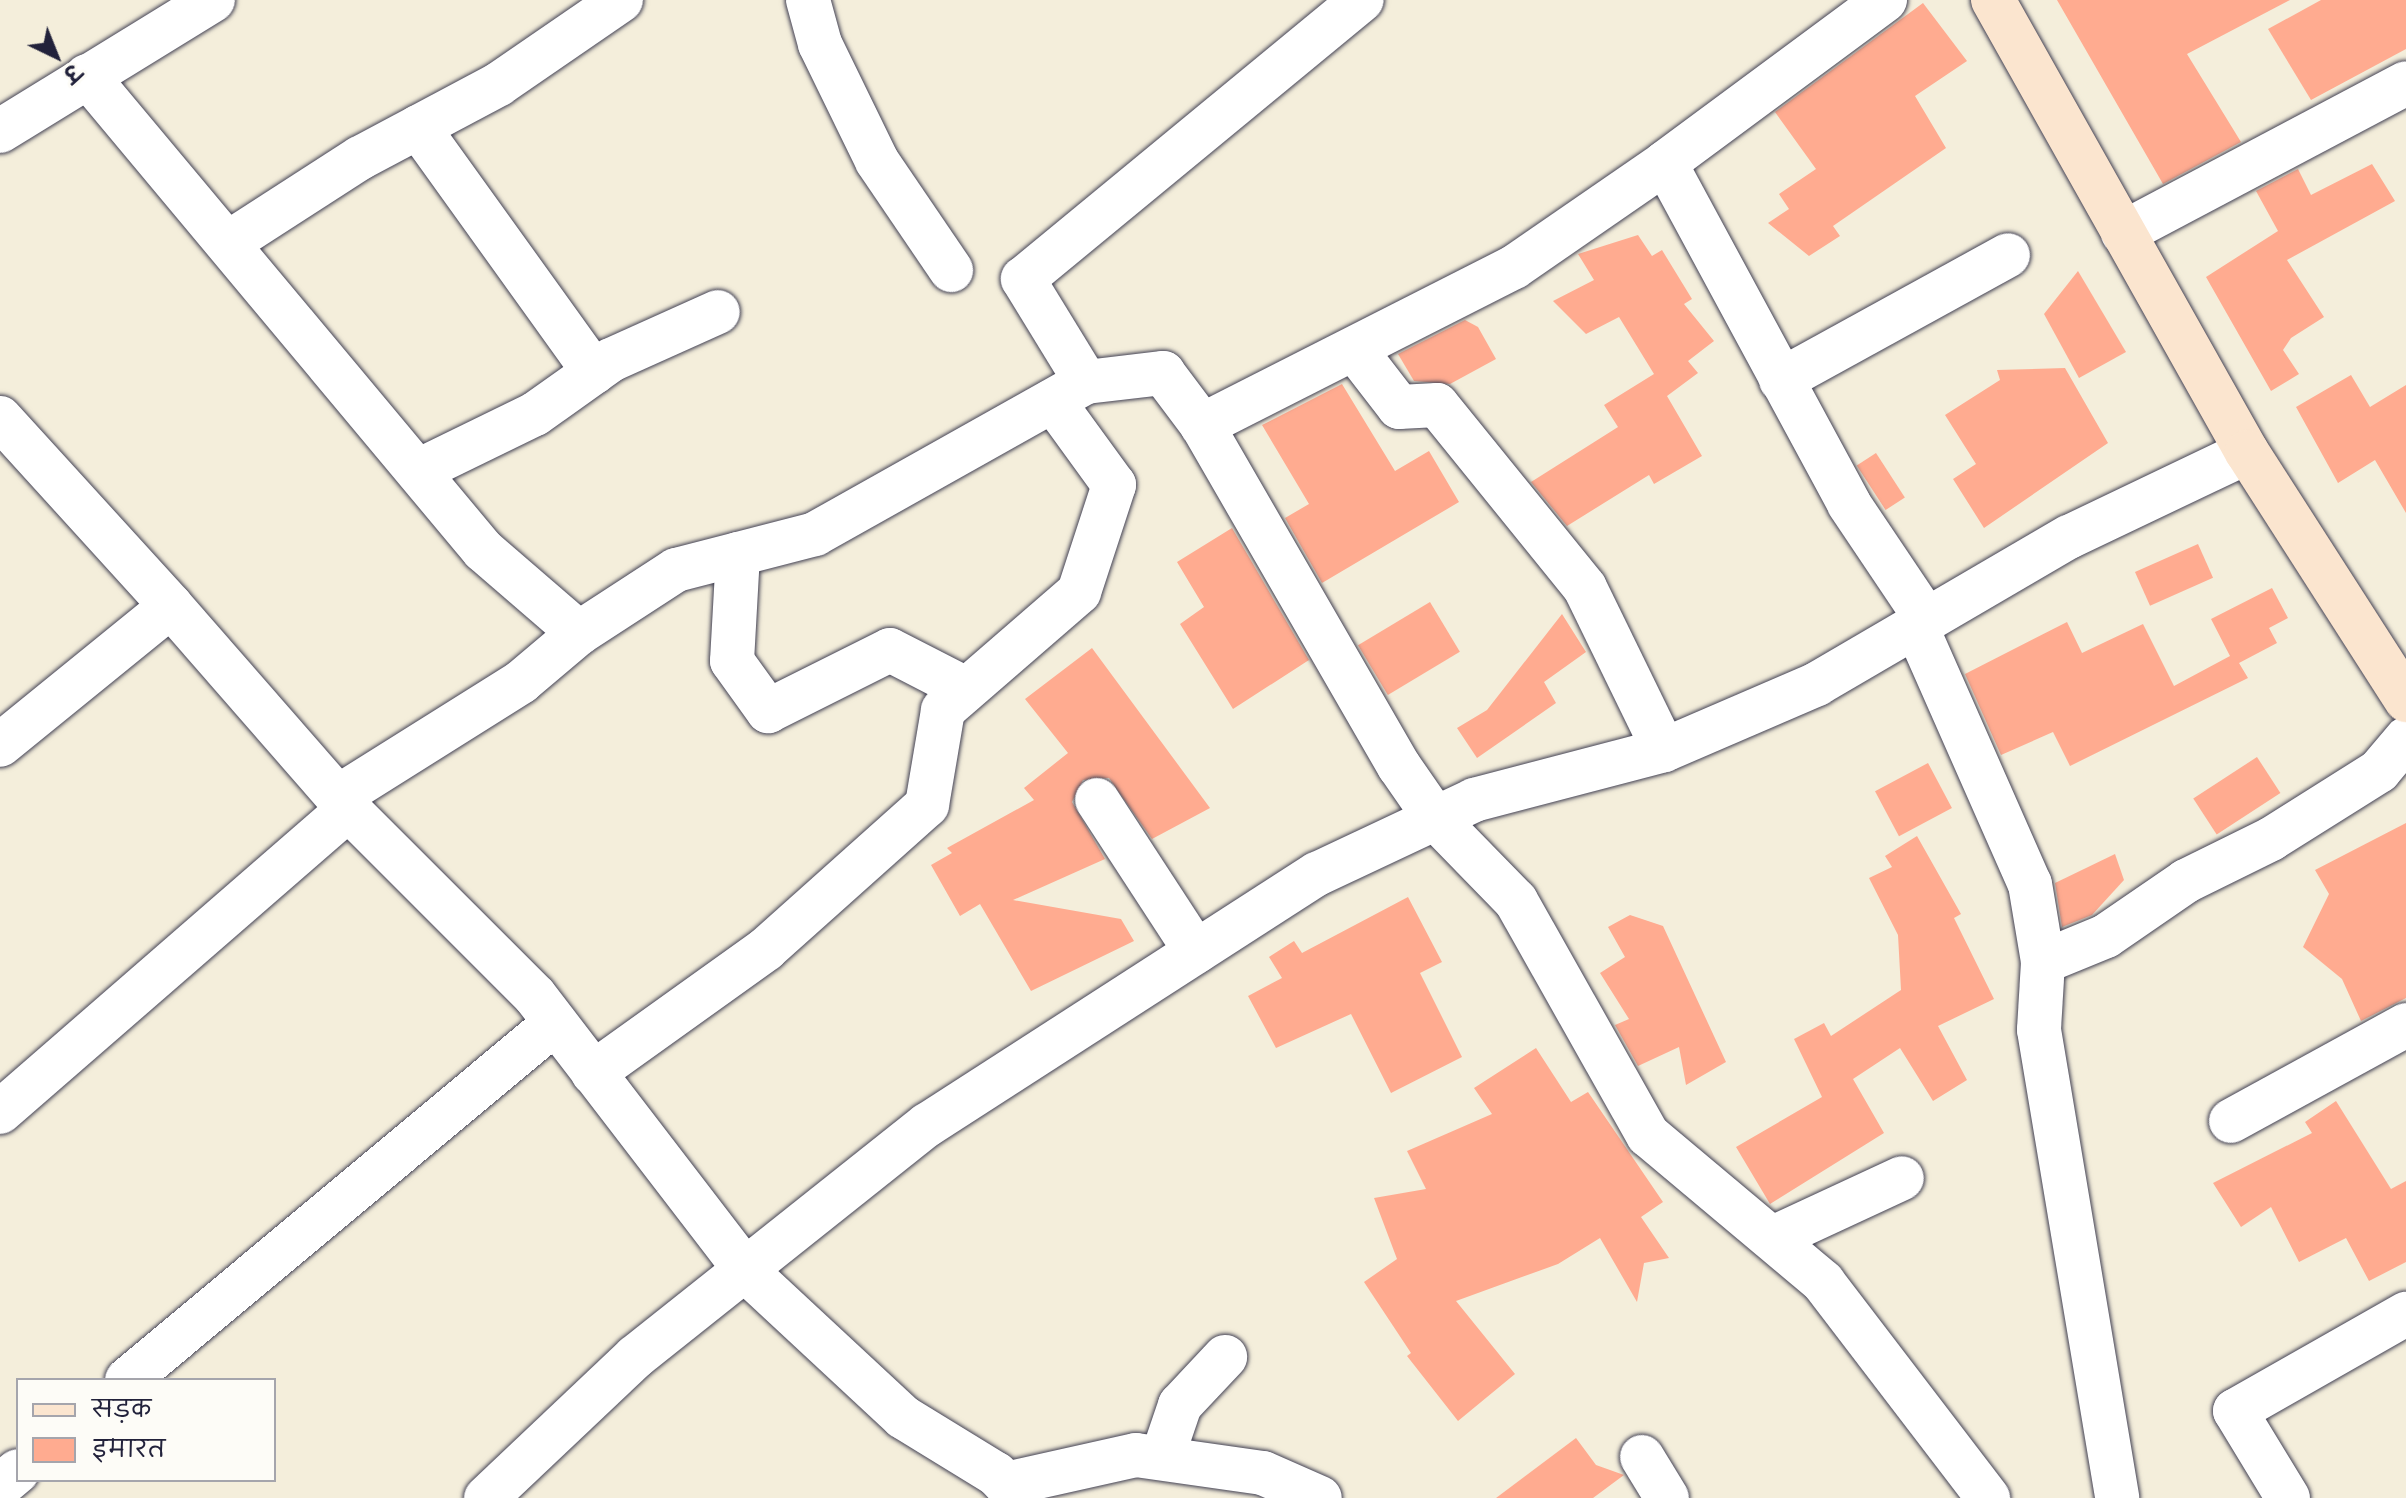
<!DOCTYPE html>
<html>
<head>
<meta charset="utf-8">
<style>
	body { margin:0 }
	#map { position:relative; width:2406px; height:1498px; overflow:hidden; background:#f4eedb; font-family:Mali,"Playpen Sans Deva",sans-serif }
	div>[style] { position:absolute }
	.building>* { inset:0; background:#ffab90; transform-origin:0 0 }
	.roads { filter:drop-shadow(0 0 2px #424153) drop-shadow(0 0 2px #424153) }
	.street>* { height:44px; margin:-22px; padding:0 22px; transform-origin:22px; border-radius:22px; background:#fff }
	.secondary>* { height:44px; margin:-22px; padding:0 22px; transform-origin:22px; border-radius:22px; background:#fbe5cf }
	span { translate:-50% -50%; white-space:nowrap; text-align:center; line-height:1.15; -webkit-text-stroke:8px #fdfcf7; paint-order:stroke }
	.legend { position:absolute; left:16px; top:1378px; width:260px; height:104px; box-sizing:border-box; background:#fdfcf7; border:2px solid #a5a5ac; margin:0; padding:10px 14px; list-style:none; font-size:24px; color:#22223b }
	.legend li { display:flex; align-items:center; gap:16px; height:40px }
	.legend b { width:40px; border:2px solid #a5a5ac }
	.north { position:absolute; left:16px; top:16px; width:80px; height:80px; -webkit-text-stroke:6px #fdfcf7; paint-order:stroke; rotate:137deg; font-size:22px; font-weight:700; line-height:32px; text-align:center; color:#22223b }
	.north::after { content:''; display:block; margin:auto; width:28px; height:36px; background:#22223b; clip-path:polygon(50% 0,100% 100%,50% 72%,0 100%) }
</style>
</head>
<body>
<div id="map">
	<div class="building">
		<div style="clip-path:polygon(2057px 0,2290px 0,2187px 54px,2241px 142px,2163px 184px)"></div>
		<div style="clip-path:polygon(2321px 0,2406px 0,2406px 49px,2311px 100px,2268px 29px)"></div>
		<div style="clip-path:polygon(1923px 3px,1967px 61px,1915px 96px,1946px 148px,1833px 226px,1840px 236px,1809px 256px,1768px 223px,1789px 209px,1779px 194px,1816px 169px,1775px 112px)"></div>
		<div style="clip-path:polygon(2372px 164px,2395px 201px,2287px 260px,2324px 317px,2291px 338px,2283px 350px,2299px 374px,2271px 391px,2206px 277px,2278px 231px,2256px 191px,2298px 169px,2311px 195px)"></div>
		<div style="clip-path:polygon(1638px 235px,1652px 256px,1662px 250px,1692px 299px,1684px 304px,1714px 341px,1688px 361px,1698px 373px,1667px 396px,1702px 456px,1654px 484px,1649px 475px,1567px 526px,1531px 482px,1618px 427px,1604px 405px,1654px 374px,1619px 317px,1586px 334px,1553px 301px,1594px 280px,1578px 254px)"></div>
		<div style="clip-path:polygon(2078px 271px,2126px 352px,2079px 378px,2044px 314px)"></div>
		<div style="clip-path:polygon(1465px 320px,1478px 327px,1496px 359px,1450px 384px,1414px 381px,1398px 354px)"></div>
		<div style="clip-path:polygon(2065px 368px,2108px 443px,1984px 528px,1953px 479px,1976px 464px,1945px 415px,2000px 380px,1997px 370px)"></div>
		<div style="clip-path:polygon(2351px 375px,2370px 407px,2406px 385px,2406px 513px,2375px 460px,2338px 483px,2296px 407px)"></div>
		<div style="clip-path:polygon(1342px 384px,1395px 471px,1429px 451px,1459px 502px,1322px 583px,1285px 518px,1309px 504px,1262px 425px)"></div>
		<div style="left:1876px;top:453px;width:53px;height:23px;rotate:57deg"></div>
		<div style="clip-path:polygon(1232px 528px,1309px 660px,1233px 709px,1180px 624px,1204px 607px,1177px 562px)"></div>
		<div style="left:2198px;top:544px;width:37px;height:69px;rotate:66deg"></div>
		<div style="clip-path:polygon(2272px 588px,2288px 618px,2269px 628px,2277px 643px,2239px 663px,2248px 678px,2070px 766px,2053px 732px,2001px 755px,1965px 674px,2067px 622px,2082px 653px,2143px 624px,2174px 686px,2230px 656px,2211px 619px)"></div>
		<div style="left:1430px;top:602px;width:58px;height:84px;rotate:59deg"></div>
		<div style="clip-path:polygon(1562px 614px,1586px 652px,1544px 682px,1556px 703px,1477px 758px,1457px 728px,1487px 710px)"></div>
		<div style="clip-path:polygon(1092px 648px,1210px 808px,1152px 839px,1109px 778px,1083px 780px,1072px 802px,1105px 859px,1013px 900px,1121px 919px,1134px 941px,1031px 991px,980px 904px,960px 916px,931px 865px,952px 853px,947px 848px,1034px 800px,1024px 788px,1068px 753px,1025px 699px)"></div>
		<div style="left:2257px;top:757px;width:43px;height:76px;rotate:57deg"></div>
		<div style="left:1928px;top:763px;width:51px;height:60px;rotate:62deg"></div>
		<div style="clip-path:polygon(2406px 823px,2406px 998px,2361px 1021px,2342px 979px,2303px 947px,2329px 894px,2315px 870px)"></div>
		<div style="clip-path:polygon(1917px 836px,1961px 914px,1954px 918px,1994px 999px,1938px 1026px,1967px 1080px,1933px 1101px,1900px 1048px,1853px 1079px,1884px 1133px,1770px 1204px,1736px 1147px,1822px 1097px,1794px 1039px,1824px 1023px,1831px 1036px,1901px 990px,1898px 935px,1869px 878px,1892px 867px,1885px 856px)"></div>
		<div style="clip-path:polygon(2115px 854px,2124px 880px,2092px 915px,2062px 927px,2055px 883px)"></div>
		<div style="clip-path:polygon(1408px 897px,1442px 962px,1420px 973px,1462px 1057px,1391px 1093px,1351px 1014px,1276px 1048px,1248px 996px,1282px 978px,1269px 957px,1294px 941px,1302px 953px)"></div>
		<div style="clip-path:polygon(1630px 915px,1663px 926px,1726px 1062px,1686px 1085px,1679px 1047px,1638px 1066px,1615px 1025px,1629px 1019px,1600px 973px,1625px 957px,1608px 927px)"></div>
		<div style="clip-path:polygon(1536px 1048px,1571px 1102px,1588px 1092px,1663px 1202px,1641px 1217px,1669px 1258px,1644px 1263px,1637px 1302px,1600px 1238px,1558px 1264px,1456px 1301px,1515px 1374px,1458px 1421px,1407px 1356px,1411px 1353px,1364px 1282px,1397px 1259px,1374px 1198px,1426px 1189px,1407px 1151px,1492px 1114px,1474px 1088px)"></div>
		<div style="clip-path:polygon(2336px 1101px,2391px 1189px,2406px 1181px,2406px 1262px,2369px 1281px,2346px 1238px,2299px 1262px,2271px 1207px,2241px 1227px,2213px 1183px,2312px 1133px,2305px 1122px)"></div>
		<div style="clip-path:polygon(1576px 1438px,1596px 1465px,1624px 1475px,1593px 1498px,1496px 1498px)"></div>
	</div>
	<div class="roads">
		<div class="street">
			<div style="left:808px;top:0;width:46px;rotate:74.7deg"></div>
			<div style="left:820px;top:44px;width:130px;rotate:64deg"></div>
			<div style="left:877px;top:161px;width:132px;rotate:55.8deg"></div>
			<div style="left:1885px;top:0;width:274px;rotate:143.5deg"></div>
			<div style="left:1665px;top:163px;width:387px;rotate:61.6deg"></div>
			<div style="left:1849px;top:504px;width:140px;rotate:56.1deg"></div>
			<div style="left:87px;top:76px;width:618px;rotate:50.12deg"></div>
			<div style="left:483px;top:550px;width:127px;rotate:40.8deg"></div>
			<div style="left:418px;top:127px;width:302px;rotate:54.3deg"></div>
			<div style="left:0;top:131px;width:250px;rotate:-31.6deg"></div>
			<div style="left:1665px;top:163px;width:183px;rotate:145.4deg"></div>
			<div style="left:1514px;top:267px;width:350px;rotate:153.1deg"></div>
			<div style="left:1202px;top:425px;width:394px;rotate:60deg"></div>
			<div style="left:1399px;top:766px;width:63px;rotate:55.3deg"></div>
			<div style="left:1435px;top:818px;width:116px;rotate:45.7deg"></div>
			<div style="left:1516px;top:901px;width:269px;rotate:60.6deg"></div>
			<div style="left:1648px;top:1135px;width:229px;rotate:40deg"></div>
			<div style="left:1823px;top:1282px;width:272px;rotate:52.6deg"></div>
			<div style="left:2123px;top:233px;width:320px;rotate:-27.9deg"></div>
			<div style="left:228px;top:243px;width:157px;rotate:-32.8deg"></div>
			<div style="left:360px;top:158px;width:157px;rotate:-28deg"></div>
			<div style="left:499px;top:84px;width:148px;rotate:-34.5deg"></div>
			<div style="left:1355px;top:350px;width:72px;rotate:52.3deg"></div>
			<div style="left:1399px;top:407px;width:38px;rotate:-3deg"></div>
			<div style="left:1437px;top:405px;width:235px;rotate:51deg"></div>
			<div style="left:1585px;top:588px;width:180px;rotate:64deg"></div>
			<div style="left:1781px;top:380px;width:259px;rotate:-28.8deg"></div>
			<div style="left:1086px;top:382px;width:78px;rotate:-6.7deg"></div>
			<div style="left:1163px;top:373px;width:65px;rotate:53.1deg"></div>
			<div style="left:0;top:418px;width:254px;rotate:47.7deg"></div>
			<div style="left:171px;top:606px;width:220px;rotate:140.9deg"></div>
			<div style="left:418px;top:471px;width:130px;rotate:-26deg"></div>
			<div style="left:535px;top:414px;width:93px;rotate:-35.4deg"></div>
			<div style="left:611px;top:360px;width:117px;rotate:-24.2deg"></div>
			<div style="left:738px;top:554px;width:107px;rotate:93.2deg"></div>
			<div style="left:732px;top:661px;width:62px;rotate:54.2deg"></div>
			<div style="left:768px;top:711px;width:136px;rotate:-26.6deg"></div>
			<div style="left:890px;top:650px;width:85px;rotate:27.2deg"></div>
			<div style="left:171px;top:606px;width:269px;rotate:48.9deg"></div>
			<div style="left:348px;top:809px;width:264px;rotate:45deg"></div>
			<div style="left:535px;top:996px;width:345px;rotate:52.5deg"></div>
			<div style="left:745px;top:1270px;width:216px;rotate:42.9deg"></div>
			<div style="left:903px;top:1417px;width:109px;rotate:31.5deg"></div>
			<div style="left:996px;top:1474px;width:33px;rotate:46deg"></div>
			<div style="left:1916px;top:626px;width:282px;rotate:66.2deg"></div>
			<div style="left:2030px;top:884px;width:79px;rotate:80.5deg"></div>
			<div style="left:2043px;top:962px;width:68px;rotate:93.4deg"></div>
			<div style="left:2039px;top:1030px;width:474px;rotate:80.5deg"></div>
			<div style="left:338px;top:797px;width:216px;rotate:-32.1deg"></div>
			<div style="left:521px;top:682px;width:76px;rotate:-40.2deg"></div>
			<div style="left:579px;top:633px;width:116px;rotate:-33deg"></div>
			<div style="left:676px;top:570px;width:144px;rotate:-14.5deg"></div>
			<div style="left:815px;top:534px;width:311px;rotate:-29.3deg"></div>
			<div style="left:1086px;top:382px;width:121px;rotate:-121.5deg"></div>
			<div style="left:1023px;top:279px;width:439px;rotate:-39.5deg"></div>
			<div style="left:1097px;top:800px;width:181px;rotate:56.9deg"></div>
			<div style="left:2043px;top:962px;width:68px;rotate:-22.4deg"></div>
			<div style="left:2106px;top:936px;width:97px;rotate:-34.5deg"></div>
			<div style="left:2186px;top:881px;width:95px;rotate:-26.3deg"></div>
			<div style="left:2271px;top:839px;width:128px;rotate:-32.2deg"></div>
			<div style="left:2379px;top:771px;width:42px;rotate:-49.8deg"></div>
			<div style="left:593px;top:1073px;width:213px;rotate:-35.6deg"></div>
			<div style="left:766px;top:949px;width:216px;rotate:-41.8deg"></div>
			<div style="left:927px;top:805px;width:96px;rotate:-80.4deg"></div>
			<div style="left:943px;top:710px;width:180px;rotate:-40.9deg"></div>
			<div style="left:1079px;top:592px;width:113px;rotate:-71.9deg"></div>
			<div style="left:1114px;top:485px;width:104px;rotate:-126deg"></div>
			<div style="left:0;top:1112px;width:461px;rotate:-41deg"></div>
			<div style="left:2231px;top:1121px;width:200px;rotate:-28.7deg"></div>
			<div style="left:1773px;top:1238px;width:142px;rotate:-24.9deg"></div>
			<div style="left:127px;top:1380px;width:557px;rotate:-39.83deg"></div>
			<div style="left:1642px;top:1457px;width:48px;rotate:58.6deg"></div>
			<div style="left:1162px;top:1458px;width:56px;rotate:-71.2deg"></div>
			<div style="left:1180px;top:1405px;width:66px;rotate:-46.8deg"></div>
			<div style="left:1006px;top:1484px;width:133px;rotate:-12.6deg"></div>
			<div style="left:1136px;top:1455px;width:128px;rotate:8.1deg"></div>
			<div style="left:1263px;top:1473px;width:62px;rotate:23.7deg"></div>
			<div style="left:0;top:1486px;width:23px;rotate:-40deg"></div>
			<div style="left:486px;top:1498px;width:205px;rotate:-43.4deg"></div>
			<div style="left:635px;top:1357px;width:373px;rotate:-38.5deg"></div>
			<div style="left:927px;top:1125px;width:464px;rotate:-32.8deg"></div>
			<div style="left:1317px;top:874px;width:174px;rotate:-25.2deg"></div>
			<div style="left:1474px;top:800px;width:196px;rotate:-14.7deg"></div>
			<div style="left:1664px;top:750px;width:167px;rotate:-23.3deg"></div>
			<div style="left:1817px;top:684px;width:292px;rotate:-30.3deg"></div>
			<div style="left:2069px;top:537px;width:197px;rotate:-25.5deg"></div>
			<div style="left:2288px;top:1498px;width:102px;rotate:-121.3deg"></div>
			<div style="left:2235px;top:1411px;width:197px;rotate:-29.6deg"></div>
		</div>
		<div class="secondary">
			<div style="left:1993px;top:0;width:518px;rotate:60.67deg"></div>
			<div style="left:2247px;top:452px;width:295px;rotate:57.3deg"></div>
		</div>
	</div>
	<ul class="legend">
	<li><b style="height:10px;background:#fbe5cf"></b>सड़क</li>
	<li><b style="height:22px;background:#ffab90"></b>इमारत</li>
	</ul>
	<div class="north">उ</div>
</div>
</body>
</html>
